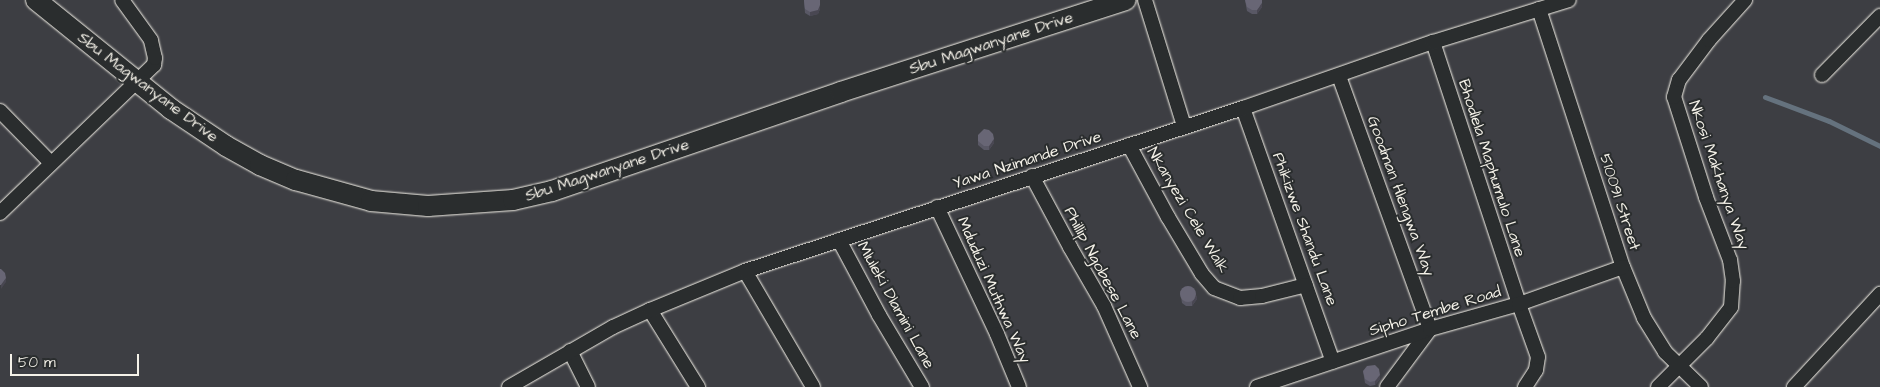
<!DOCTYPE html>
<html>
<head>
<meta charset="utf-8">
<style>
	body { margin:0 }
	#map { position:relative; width:1880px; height:387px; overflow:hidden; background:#3d3e43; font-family:"Architects Daughter",sans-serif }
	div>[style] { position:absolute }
	.stream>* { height:5px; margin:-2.5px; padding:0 2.5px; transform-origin:2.5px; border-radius:2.5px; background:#65727e }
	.roads { filter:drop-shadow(0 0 1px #f4f1e8) drop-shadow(0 0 1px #f4f1e8) }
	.street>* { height:14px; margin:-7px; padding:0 7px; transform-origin:7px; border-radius:7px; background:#2a2d2e }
	.secondary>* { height:20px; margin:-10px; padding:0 10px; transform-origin:10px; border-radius:10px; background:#2a2d2e }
	.wall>* { inset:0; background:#595865 }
	.shaded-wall>* { inset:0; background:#494752 }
	.building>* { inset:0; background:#686675 }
	.round { border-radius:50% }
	span { translate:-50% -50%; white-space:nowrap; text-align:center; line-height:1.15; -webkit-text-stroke:4px #2a2d2e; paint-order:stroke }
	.street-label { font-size:16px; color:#f4f1e8 }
	.scale { position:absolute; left:10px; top:354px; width:129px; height:22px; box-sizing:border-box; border:2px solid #f4f1e8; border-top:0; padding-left:6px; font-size:15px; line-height:18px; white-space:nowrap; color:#f4f1e8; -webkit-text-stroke:4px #2a2d2e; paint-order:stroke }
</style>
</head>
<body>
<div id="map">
	<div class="stream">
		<div style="left:1765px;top:97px;width:68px;rotate:20.6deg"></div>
		<div style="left:1829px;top:121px;width:57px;rotate:26.1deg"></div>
	</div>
	<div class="roads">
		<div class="street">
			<div style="left:1145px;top:0;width:132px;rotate:72.8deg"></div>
			<div style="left:1539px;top:9px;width:271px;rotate:72deg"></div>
			<div style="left:1623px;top:267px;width:55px;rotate:67.6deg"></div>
			<div style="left:1644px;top:318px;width:40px;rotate:58deg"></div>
			<div style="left:1665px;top:352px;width:50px;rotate:44.2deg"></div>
			<div style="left:1433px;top:42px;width:276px;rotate:71.8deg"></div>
			<div style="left:1519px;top:304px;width:56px;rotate:70.3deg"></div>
			<div style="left:1538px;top:357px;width:13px;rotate:99deg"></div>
			<div style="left:1536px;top:370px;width:20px;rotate:123deg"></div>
			<div style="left:1822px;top:75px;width:83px;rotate:-45.5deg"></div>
			<div style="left:1339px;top:76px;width:269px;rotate:70.2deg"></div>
			<div style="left:1430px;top:329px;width:72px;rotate:126.6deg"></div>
			<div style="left:1243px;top:108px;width:269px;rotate:70.5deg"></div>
			<div style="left:0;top:111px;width:73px;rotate:45.6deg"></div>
			<div style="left:1129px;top:145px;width:82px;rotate:61.6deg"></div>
			<div style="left:1168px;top:217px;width:66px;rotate:59.2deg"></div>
			<div style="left:1202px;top:274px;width:18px;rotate:49deg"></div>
			<div style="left:1214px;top:288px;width:28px;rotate:21deg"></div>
			<div style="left:1240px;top:298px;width:22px;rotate:-5deg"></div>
			<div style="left:1262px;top:296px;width:45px;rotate:-14deg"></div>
			<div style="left:1032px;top:176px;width:81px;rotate:61.8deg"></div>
			<div style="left:1070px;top:247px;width:68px;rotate:60deg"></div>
			<div style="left:1104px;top:306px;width:89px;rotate:66deg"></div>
			<div style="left:937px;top:207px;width:140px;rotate:64.7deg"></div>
			<div style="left:997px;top:334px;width:57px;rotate:67.5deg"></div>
			<div style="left:0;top:213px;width:214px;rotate:-43.9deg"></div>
			<div style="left:154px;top:65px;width:7px;rotate:-82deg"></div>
			<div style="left:155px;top:58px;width:18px;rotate:-103deg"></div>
			<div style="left:151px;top:40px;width:49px;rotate:-125.9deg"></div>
			<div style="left:839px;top:240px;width:85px;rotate:61.9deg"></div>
			<div style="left:879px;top:315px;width:84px;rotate:59.2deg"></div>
			<div style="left:745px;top:271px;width:134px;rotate:59.6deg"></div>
			<div style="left:650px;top:310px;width:91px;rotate:58.1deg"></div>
			<div style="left:570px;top:351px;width:40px;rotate:63.4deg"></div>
			<div style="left:509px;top:387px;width:120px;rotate:-30deg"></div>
			<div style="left:613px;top:327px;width:41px;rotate:-24.7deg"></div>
			<div style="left:650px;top:310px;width:103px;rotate:-22.3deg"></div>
			<div style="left:745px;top:271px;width:524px;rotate:-18.12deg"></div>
			<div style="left:1243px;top:108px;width:201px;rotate:-19.2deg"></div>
			<div style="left:1433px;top:42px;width:142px;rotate:-17.2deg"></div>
			<div style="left:1257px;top:387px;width:182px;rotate:-18.5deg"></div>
			<div style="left:1430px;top:329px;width:92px;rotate:-15.7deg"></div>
			<div style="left:1519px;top:304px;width:110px;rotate:-19.6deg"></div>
			<div style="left:1658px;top:387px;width:69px;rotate:-45deg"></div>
			<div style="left:1707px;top:338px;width:39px;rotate:-52deg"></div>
			<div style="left:1731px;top:307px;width:26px;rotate:-86deg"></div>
			<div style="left:1733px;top:281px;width:21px;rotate:-98deg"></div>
			<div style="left:1730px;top:260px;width:67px;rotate:-110.9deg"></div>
			<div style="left:1706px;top:197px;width:105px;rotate:-107.7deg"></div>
			<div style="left:1674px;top:97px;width:18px;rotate:-74deg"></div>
			<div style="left:1679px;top:80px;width:50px;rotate:-53.1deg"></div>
			<div style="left:1709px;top:40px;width:54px;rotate:-48deg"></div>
			<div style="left:1794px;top:387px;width:127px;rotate:-47.2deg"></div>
		</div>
		<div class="secondary">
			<div style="left:36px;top:0;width:174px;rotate:38.9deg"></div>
			<div style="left:171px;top:109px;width:66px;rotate:33.9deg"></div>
			<div style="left:226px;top:146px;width:39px;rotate:29deg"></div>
			<div style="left:260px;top:165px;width:39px;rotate:23deg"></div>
			<div style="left:296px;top:180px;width:78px;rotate:15.6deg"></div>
			<div style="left:371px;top:201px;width:57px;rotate:5deg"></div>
			<div style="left:428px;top:206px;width:85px;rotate:-4deg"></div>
			<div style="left:513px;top:200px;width:40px;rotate:-13deg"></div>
			<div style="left:552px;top:191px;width:305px;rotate:-18.9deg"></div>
			<div style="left:841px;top:92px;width:299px;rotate:-17.9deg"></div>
		</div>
	</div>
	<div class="wall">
		<div style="clip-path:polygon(1245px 0,1262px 7px,1257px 14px,1252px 14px,1247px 11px)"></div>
		<div style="clip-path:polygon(804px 1px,820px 9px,818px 14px,810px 16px,805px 13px)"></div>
		<div style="clip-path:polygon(978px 135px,994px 143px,989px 150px,984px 150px,978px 145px)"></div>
		<div style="clip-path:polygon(1180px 291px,1197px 299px,1192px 306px,1186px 306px,1182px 303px)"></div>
		<div style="clip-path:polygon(1363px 371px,1380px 379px,1375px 385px,1370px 386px,1365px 383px)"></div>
	</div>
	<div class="shaded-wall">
		<div style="clip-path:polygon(1262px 3px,1262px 7px,1257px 14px,1257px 10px)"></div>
		<div style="clip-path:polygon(820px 5px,820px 9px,818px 14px,810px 16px,810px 12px)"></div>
		<div style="clip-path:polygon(994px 139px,994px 143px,989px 150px,989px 146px)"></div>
		<div style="clip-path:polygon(6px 278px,6px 282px,1px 289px,1px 285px)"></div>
		<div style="clip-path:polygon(1197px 295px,1197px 299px,1192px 306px,1192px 302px)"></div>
		<div style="clip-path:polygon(1380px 375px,1380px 379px,1375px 385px,1375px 381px)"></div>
	</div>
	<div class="building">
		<div style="clip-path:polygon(804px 0,820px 0,820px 5px,818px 10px,810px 12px,805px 9px,804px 1px)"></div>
		<div style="clip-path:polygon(1245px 0,1262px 0,1262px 3px,1257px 10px,1252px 10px,1247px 7px)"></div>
		<div style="clip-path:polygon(984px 129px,989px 130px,993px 134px,994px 139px,989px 146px,984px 146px,978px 141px,978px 135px)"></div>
		<div style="clip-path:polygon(0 269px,1px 269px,5px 273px,6px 278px,1px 285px,0 285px)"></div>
		<div class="round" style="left:1180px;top:286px;width:16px;height:16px"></div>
		<div style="clip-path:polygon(1375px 365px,1379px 369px,1380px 375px,1375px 381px,1370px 382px,1365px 379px,1363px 371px,1367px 366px)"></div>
	</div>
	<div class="street-label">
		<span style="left:991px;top:43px;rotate:-18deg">Sbu Magwanyane Drive</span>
		<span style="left:148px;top:87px;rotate:37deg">Sbu Magwanyane Drive</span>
		<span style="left:1027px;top:160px;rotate:-18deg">Yawa Nzimande Drive</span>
		<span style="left:1492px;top:168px;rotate:72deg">Bhodlela Maphumulo Lane</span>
		<span style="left:607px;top:170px;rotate:-18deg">Sbu Magwanyane Drive</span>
		<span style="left:1719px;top:175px;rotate:71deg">Nkosi Makhanya Way</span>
		<span style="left:1401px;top:196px;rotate:70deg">Goodman Hlengwa Way</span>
		<span style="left:1620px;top:202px;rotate:72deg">510091 Street</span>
		<span style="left:1188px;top:210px;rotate:59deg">Nkanyezi Cele Walk</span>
		<span style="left:1305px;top:229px;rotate:70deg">Phikizwe Shandu Lane</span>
		<span style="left:1103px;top:273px;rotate:62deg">Phillip Ngobese Lane</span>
		<span style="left:994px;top:290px;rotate:66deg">Mduduzi Muthwa Way</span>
		<span style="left:896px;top:305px;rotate:61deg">Mluleki Dlamini Lane</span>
		<span style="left:1435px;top:311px;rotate:-17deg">Sipho Tembe Road</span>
	</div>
	<div class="scale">50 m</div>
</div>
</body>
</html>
